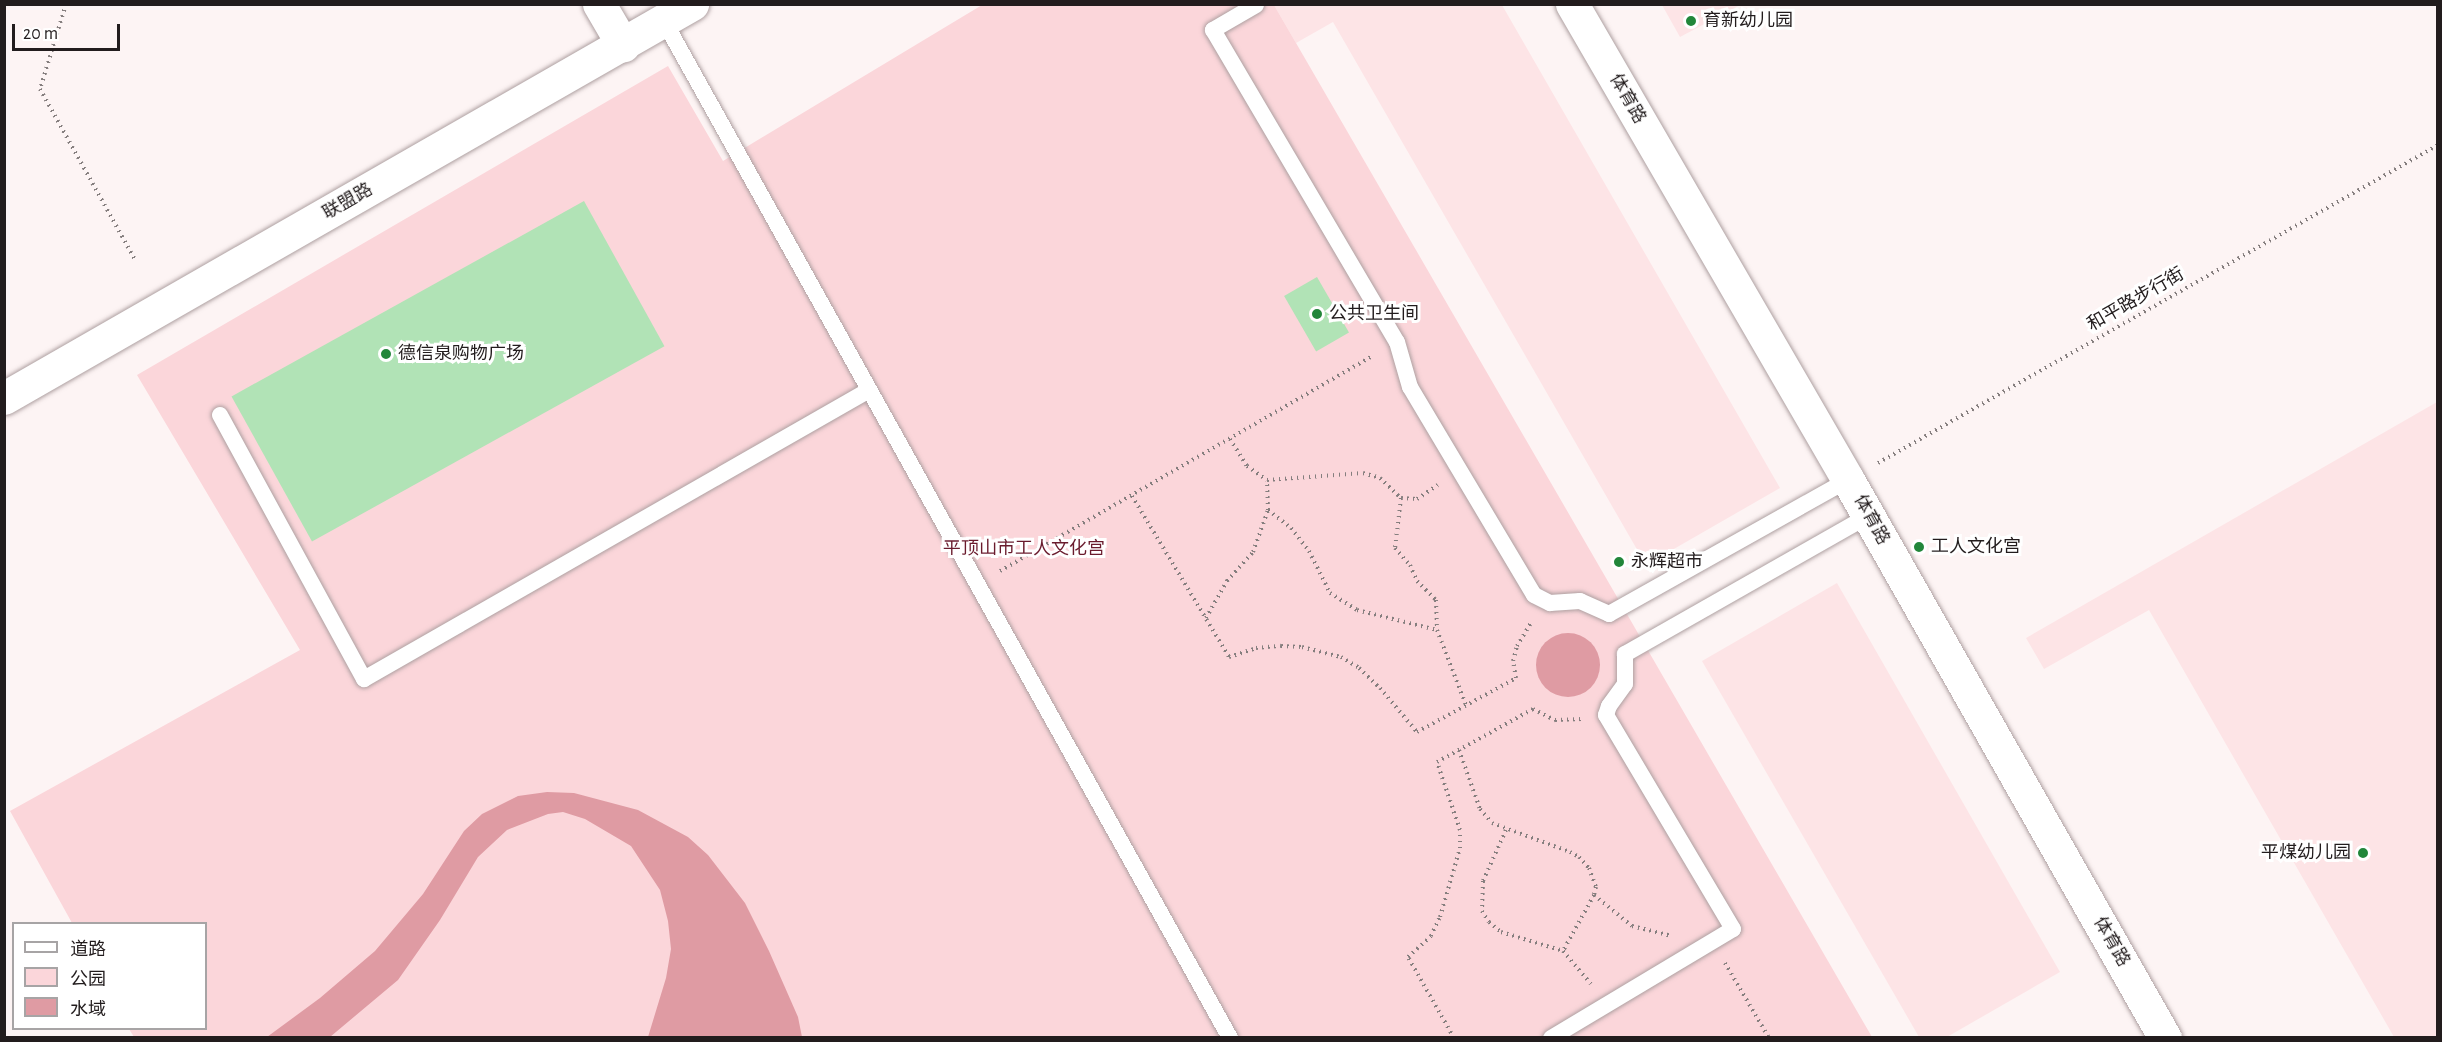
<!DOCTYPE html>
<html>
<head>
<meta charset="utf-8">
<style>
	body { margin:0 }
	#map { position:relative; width:2442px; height:1042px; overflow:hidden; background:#fdf4f4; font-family:"Alegreya Sans","Noto Sans SC",sans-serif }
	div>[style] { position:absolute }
	.built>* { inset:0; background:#fde4e6 }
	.green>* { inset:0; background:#fbd6da }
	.water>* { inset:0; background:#df9ba3 }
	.round { border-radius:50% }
	.building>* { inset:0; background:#b1e3b6; transform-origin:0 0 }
	.path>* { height:4px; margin-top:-2px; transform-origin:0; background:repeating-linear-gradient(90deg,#857e7e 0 1.5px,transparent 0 6px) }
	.roads { filter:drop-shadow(0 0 2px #aea0a1) drop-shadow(0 0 2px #aea0a1) }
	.lane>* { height:16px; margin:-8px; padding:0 8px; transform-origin:8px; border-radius:8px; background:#fff }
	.street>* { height:33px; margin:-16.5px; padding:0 16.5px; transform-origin:16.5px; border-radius:16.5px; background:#fff }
	.secondary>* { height:33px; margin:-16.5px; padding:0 16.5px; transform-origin:16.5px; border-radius:16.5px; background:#fff }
	.dots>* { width:16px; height:16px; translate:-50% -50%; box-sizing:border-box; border:3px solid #fff; border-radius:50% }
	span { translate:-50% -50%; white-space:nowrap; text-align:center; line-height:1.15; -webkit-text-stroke:6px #fff; paint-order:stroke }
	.poi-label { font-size:18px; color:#221c1d }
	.left { translate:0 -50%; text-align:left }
	.right { translate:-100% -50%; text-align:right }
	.street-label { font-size:18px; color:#221c1d }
	.park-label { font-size:18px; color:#6a1b2d }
	.frame { position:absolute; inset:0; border:6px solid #221c1d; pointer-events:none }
	.legend { position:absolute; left:12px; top:922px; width:195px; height:108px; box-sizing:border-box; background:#fff; border:2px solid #a7a4a5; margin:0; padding:8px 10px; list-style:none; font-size:18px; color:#221c1d }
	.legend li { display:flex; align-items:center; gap:12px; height:30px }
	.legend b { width:30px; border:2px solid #a7a4a5 }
	.scale { position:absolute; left:12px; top:24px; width:108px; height:27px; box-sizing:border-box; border:3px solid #221c1d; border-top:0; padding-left:8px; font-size:18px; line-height:21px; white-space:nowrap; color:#221c1d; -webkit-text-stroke:4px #fff; paint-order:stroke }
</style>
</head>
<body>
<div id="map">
	<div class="built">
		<div style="clip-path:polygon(1274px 5px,1502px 5px,1780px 488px,1646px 565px,1333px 22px,1296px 43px)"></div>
		<div style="clip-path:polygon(1662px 5px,1740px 5px,1680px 37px)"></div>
		<div style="clip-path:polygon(2437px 402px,2437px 1037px,2394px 1037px,2149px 610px,2044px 669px,2026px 638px)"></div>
		<div style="clip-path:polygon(1837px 583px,2060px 972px,1947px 1037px,1919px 1037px,1702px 661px)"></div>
	</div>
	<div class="green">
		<div style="clip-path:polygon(982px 5px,1274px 5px,1872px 1037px,134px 1037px,129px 1029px,206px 1028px,206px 924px,72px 923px,10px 811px,300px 650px,137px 375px,668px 66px,723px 161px)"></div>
	</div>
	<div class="water">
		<div class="round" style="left:1536px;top:633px;width:64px;height:64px"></div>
		<div style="clip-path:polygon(547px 792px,574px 793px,638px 810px,688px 837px,708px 855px,745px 903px,769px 951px,798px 1017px,802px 1037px,648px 1037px,666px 978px,671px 949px,668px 921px,660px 890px,631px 846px,585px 819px,563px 812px,548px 814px,507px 830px,478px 857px,440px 920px,398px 980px,330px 1037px,267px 1037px,320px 998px,375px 951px,423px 894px,464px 831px,482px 814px,518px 796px)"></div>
	</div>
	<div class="building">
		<div style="left:584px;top:201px;width:166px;height:403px;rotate:61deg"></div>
		<div style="left:1317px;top:277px;width:64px;height:38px;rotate:60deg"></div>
	</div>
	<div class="path">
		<div style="left:66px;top:4px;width:89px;rotate:107deg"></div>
		<div style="left:40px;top:89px;width:196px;rotate:60.9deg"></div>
		<div style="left:1230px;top:439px;width:32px;rotate:58deg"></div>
		<div style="left:1247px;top:466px;width:24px;rotate:35deg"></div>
		<div style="left:1267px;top:480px;width:96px;rotate:-4.2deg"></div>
		<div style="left:1363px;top:473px;width:18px;rotate:16deg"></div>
		<div style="left:1380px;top:478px;width:29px;rotate:44deg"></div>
		<div style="left:1401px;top:498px;width:50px;rotate:96.8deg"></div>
		<div style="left:1395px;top:548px;width:23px;rotate:49deg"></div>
		<div style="left:1410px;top:565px;width:17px;rotate:66deg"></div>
		<div style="left:1417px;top:581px;width:27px;rotate:45deg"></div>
		<div style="left:1436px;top:600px;width:30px;rotate:88deg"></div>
		<div style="left:1437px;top:630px;width:80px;rotate:68.9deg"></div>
		<div style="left:1878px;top:463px;width:644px;rotate:-29.59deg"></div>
		<div style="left:1132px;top:496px;width:188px;rotate:58.9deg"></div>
		<div style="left:1229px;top:657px;width:28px;rotate:-18deg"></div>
		<div style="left:1256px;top:648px;width:25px;rotate:-5deg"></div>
		<div style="left:1281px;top:646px;width:21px;rotate:3deg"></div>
		<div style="left:1302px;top:647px;width:40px;rotate:14.4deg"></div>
		<div style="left:1341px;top:657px;width:21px;rotate:31deg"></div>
		<div style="left:1359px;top:668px;width:29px;rotate:44deg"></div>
		<div style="left:1380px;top:688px;width:57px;rotate:49.9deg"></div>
		<div style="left:1417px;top:732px;width:113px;rotate:-28.6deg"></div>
		<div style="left:1516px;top:678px;width:17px;rotate:-100deg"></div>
		<div style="left:1513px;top:661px;width:16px;rotate:-75deg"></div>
		<div style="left:1517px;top:646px;width:27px;rotate:-59deg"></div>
		<div style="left:1401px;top:498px;width:16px;rotate:4deg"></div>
		<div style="left:1417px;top:499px;width:25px;rotate:-34deg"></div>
		<div style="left:1268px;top:510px;width:29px;rotate:38deg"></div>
		<div style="left:1291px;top:528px;width:29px;rotate:52deg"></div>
		<div style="left:1309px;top:551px;width:47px;rotate:63.4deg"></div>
		<div style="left:1330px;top:593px;width:32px;rotate:32deg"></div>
		<div style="left:1357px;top:610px;width:82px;rotate:14deg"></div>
		<div style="left:1000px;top:571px;width:431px;rotate:-30deg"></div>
		<div style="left:1206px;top:618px;width:43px;rotate:-60.4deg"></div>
		<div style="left:1227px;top:581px;width:39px;rotate:-48deg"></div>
		<div style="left:1253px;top:552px;width:45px;rotate:-70.3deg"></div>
		<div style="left:1268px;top:510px;width:30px;rotate:-92deg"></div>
		<div style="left:1459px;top:750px;width:63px;rotate:70.4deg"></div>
		<div style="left:1480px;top:809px;width:18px;rotate:49deg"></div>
		<div style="left:1492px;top:823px;width:83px;rotate:20.4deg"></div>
		<div style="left:1570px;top:852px;width:10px;rotate:29deg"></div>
		<div style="left:1579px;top:857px;width:15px;rotate:48deg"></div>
		<div style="left:1589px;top:868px;width:20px;rotate:70deg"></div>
		<div style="left:1596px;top:887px;width:8px;rotate:104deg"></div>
		<div style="left:1594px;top:895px;width:64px;rotate:119deg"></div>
		<div style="left:1563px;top:951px;width:43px;rotate:49.7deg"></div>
		<div style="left:1506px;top:830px;width:56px;rotate:114.3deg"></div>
		<div style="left:1483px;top:881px;width:30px;rotate:92deg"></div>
		<div style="left:1482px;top:911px;width:13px;rotate:58deg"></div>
		<div style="left:1489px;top:922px;width:16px;rotate:40deg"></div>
		<div style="left:1501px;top:932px;width:65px;rotate:17deg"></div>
		<div style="left:1594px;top:895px;width:49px;rotate:39.2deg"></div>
		<div style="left:1632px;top:926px;width:38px;rotate:14deg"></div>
		<div style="left:1725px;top:963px;width:87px;rotate:59.6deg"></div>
		<div style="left:1454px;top:1038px;width:93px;rotate:-119.6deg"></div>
		<div style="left:1408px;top:957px;width:31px;rotate:-42deg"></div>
		<div style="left:1431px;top:936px;width:21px;rotate:-65deg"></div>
		<div style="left:1440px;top:917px;width:72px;rotate:-73.8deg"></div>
		<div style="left:1460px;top:848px;width:18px;rotate:-90deg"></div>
		<div style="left:1460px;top:830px;width:72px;rotate:-108.7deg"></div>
		<div style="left:1437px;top:762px;width:110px;rotate:-28.9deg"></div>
		<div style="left:1533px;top:709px;width:25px;rotate:27deg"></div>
		<div style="left:1555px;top:720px;width:27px;rotate:-2deg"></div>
	</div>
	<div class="roads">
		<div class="lane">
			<div style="left:1256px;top:5px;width:50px;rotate:149.8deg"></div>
			<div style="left:1213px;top:30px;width:362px;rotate:59.5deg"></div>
			<div style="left:1397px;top:342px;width:47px;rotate:73.9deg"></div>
			<div style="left:1410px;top:387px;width:242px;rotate:59.2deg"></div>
			<div style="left:1534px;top:595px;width:18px;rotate:27deg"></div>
			<div style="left:1550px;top:603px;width:30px;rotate:-4deg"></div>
			<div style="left:1580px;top:601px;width:32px;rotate:24deg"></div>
			<div style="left:1609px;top:614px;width:274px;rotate:-29.3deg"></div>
			<div style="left:664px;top:21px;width:1164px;rotate:60.9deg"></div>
			<div style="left:220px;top:415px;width:301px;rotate:61.4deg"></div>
			<div style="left:364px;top:679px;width:582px;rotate:-29.78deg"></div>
			<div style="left:1551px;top:1038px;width:212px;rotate:-30.9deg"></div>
			<div style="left:1733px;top:929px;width:249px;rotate:-120.7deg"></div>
			<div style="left:1606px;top:715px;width:9px;rotate:-72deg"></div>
			<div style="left:1609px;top:706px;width:27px;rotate:-54deg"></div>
			<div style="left:1625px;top:684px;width:30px;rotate:-90deg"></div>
			<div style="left:1625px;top:654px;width:279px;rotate:-29.6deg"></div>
		</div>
		<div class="street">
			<div style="left:599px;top:4px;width:48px;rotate:59.7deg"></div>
		</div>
		<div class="secondary">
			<div style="left:1572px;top:4px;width:550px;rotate:59.89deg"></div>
			<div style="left:1848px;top:480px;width:642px;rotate:60.4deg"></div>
			<div style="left:4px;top:398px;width:793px;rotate:-29.8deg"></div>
		</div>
	</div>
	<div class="dots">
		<div style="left:1691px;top:21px;background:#22863a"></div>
		<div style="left:1317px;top:314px;background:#22863a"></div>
		<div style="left:386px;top:354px;background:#22863a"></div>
		<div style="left:1919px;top:547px;background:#22863a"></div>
		<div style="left:1619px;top:562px;background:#22863a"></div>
		<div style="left:2363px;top:853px;background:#22863a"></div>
	</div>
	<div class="poi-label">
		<span class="left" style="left:1703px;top:21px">育新幼儿园</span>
		<span class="left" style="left:1329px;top:314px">公共卫生间</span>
		<span class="left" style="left:398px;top:354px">德信泉购物广场</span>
		<span class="left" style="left:1931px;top:547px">工人文化宫</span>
		<span class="left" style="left:1631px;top:562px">永辉超市</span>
		<span class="right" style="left:2351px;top:853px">平煤幼儿园</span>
	</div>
	<div class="street-label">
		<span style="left:1627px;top:99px;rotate:60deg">体育路</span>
		<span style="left:348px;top:202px;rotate:-30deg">联盟路</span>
		<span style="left:2136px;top:300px;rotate:-30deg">和平路步行街</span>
		<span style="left:1871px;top:520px;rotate:61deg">体育路</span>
		<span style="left:2111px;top:942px;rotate:60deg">体育路</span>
	</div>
	<div class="park-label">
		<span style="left:1024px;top:549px">平顶山市工人文化宫</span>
	</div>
	<div class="frame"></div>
	<ul class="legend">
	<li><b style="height:8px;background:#fff"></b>道路</li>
	<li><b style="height:16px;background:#fbd6da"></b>公园</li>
	<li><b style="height:16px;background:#df9ba3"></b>水域</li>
	</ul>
	<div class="scale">20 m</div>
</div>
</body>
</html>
